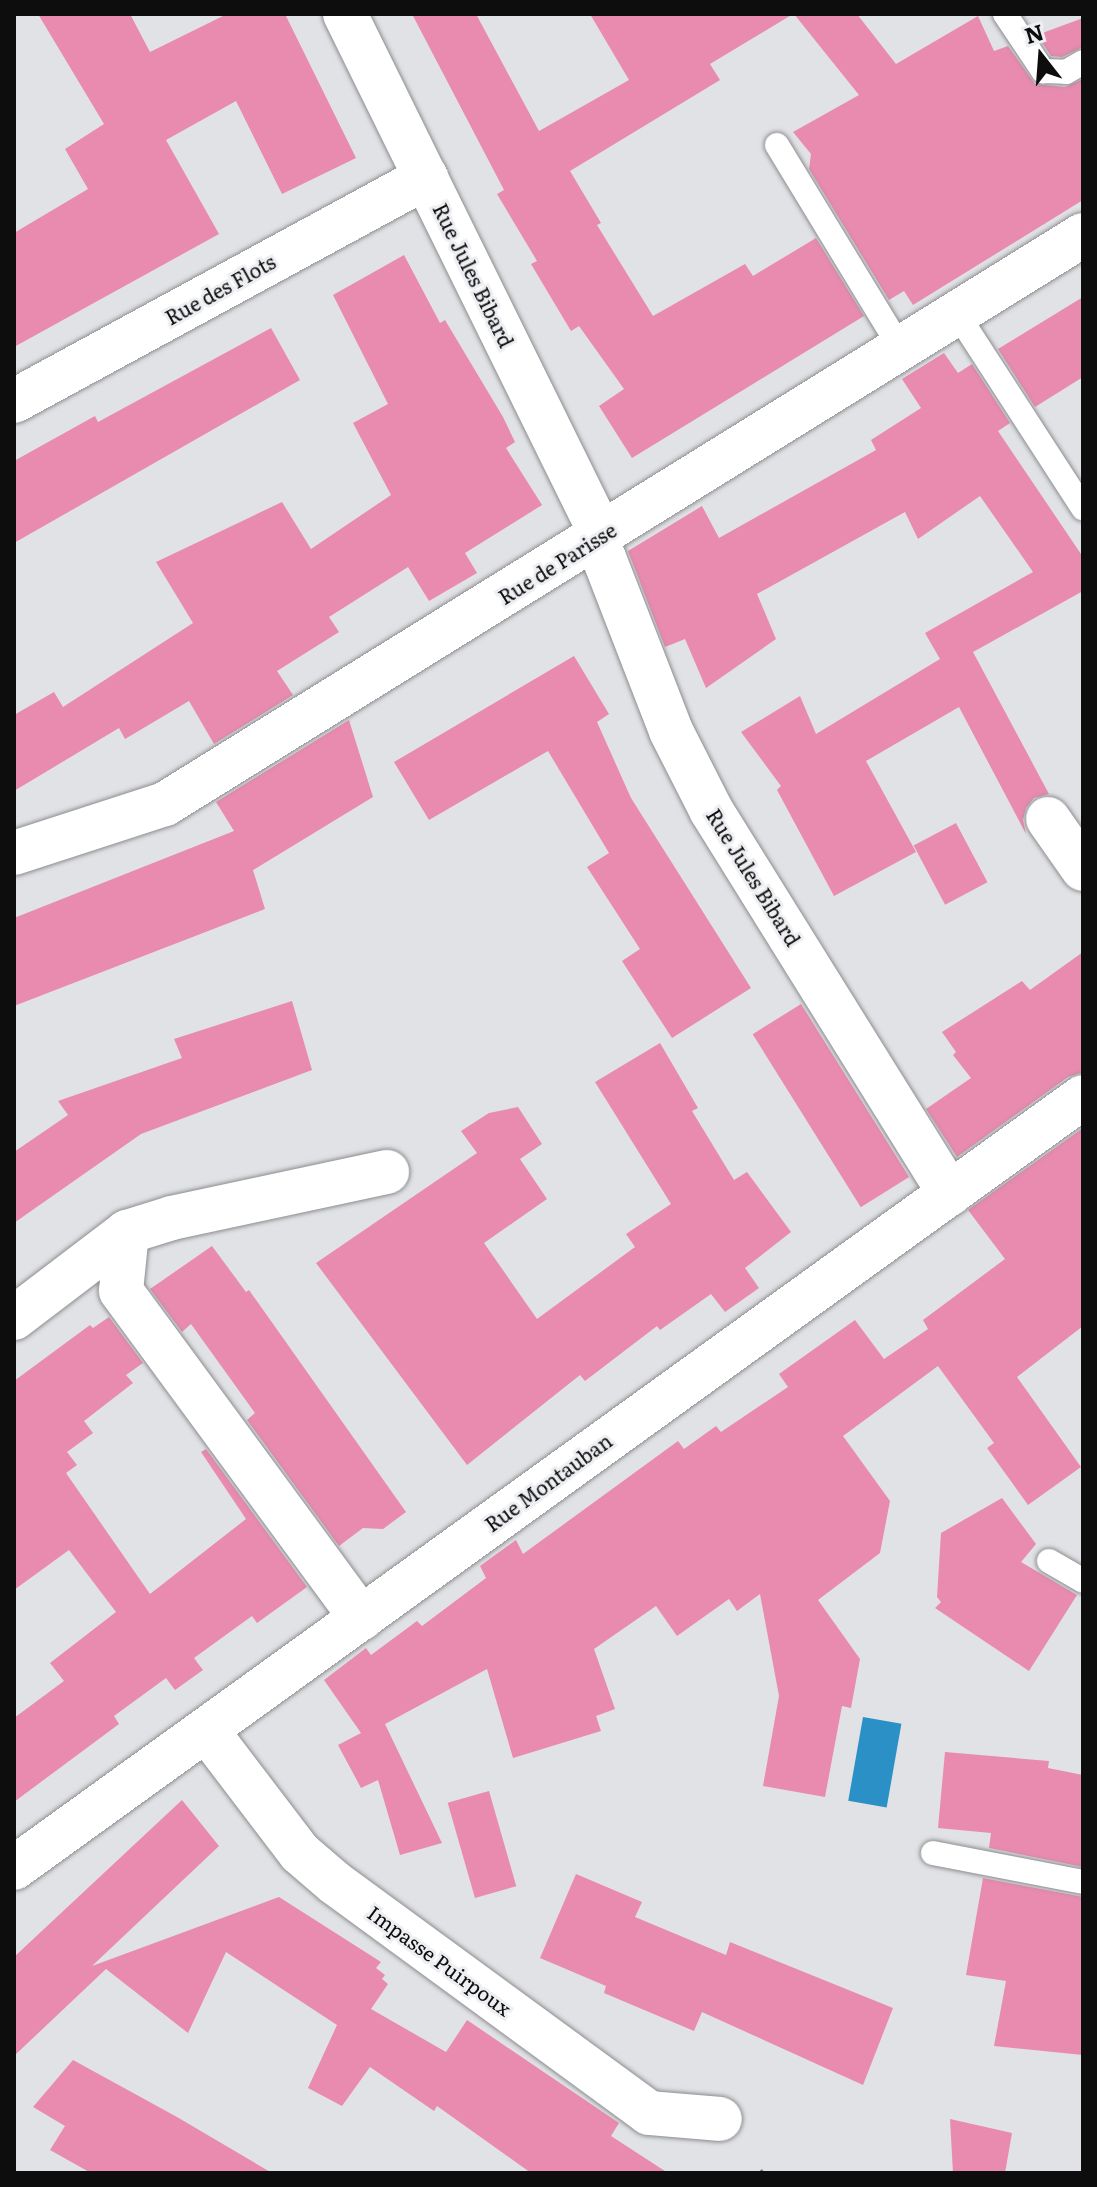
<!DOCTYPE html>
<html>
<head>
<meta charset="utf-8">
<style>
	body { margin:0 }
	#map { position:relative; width:1097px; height:2187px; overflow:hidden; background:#e1e2e5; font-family:Literata,serif }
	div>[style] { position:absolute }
	.water>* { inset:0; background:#2a90c5; transform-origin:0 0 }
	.building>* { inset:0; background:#e88baf; transform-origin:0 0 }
	.path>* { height:5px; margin-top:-2.5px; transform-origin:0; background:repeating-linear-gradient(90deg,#7d7e80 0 2px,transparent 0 8px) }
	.roads { filter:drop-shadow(0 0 2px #8c8d8f) drop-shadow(0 0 2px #8c8d8f) }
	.lane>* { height:24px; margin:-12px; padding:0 12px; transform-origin:12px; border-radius:12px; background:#fff }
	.street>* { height:44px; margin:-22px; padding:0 22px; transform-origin:22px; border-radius:22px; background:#fff }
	span { translate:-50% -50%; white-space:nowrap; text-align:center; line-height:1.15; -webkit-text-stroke:6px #eeeff2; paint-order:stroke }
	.street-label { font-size:20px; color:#0d0d0e }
	.frame { position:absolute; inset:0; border:16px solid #0d0d0e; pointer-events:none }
	.north { position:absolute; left:1001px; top:16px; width:80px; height:80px; -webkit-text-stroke:6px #eeeff2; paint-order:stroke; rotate:343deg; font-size:22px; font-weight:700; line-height:32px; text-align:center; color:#0d0d0e }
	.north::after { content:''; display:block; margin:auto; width:28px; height:36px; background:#0d0d0e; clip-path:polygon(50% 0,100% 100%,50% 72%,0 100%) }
</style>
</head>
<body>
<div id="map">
	<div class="water">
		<div style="left:863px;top:1717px;width:39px;height:85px;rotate:10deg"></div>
	</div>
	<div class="building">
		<div style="clip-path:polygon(38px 14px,130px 14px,150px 52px,227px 14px,285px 14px,356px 158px,282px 194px,236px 101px,166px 140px,219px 234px,14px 347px,14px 233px,88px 189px,65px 149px,104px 124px)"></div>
		<div style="clip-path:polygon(412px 14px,476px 14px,539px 131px,629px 80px,590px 14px,793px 14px,710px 64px,720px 80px,570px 171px,601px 223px,597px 225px,653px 316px,745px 264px,753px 276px,816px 238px,864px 316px,632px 458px,599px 406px,624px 389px,579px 326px,571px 331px,531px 264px,537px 261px,497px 194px,504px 190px)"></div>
		<div style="clip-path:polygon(794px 14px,857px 14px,896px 64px,978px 16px,994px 51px,1008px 46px,1035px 84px,1065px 87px,1083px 79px,1083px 200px,913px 305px,904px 291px,889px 300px,809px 169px,811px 154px,793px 132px,859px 95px)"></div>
		<div style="clip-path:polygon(1083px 18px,1083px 47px,1062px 57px,1051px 56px,1037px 35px)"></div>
		<div style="clip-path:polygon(404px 255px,440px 323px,445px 320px,503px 417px,515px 442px,506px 448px,542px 505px,465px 553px,477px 573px,429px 601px,408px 567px,329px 617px,339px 632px,277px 671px,293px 695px,214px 744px,189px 701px,125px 739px,119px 728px,14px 791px,14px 715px,54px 692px,63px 707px,193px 623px,156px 562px,282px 502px,311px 549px,391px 495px,353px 423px,388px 404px,333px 295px)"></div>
		<div style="clip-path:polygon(1083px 297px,1083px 377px,1035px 407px,998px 349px)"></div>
		<div style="clip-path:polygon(271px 328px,300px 380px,14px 543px,14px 461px,95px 416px,98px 422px)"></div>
		<div style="clip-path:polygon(944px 353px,958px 373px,972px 364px,1010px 423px,998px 431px,1083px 557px,1083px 591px,973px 652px,1049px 794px,1034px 798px,1026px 808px,1023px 820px,1026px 834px,959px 707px,866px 761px,916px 852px,834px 896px,777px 790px,781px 786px,741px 732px,800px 696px,816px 734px,940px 659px,925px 633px,1033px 572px,980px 496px,918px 539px,905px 512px,757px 594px,776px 639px,706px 688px,685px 639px,665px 647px,628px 551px,702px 506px,719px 538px,876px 450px,871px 440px,921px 408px,902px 379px)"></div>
		<div style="clip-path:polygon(574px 656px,609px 714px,597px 722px,631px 798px,751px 988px,672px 1038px,622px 961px,640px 949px,587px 867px,609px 853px,548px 751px,429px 820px,394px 762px)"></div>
		<div style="clip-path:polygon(349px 720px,373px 797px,253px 870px,265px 909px,14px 1006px,14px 918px,234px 831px,216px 802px)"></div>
		<div style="left:956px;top:823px;width:67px;height:48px;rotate:62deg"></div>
		<div style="clip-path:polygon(1083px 952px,1083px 1072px,1068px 1077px,957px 1157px,926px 1109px,971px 1078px,953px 1055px,956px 1052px,942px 1032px,1022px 981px,1030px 990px)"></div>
		<div style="clip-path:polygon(292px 1001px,312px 1070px,141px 1134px,14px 1223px,14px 1152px,68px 1115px,58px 1101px,182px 1058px,174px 1039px)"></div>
		<div style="left:801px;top:1004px;width:204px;height:57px;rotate:58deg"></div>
		<div style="clip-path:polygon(660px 1043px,698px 1108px,692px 1111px,734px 1180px,747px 1172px,791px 1232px,745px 1268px,759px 1288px,725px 1312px,711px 1294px,660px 1330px,657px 1326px,585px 1381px,580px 1375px,467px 1465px,316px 1263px,477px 1153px,461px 1131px,489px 1113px,518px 1107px,542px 1144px,520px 1159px,547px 1199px,484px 1243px,537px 1319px,635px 1247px,626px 1234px,671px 1204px,595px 1082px)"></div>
		<div style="clip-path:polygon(1083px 1128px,1083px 1326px,1017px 1377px,1081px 1467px,1028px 1505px,987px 1448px,994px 1443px,938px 1366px,843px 1436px,890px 1501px,880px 1553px,818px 1600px,860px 1659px,851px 1708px,842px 1706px,825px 1797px,763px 1786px,779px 1696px,760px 1594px,737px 1611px,729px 1599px,677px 1636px,656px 1606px,594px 1649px,615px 1709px,596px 1716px,601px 1731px,513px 1758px,487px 1669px,385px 1724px,442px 1843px,400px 1855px,378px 1780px,361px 1788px,338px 1745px,361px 1733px,324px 1680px,366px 1648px,371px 1655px,417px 1621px,422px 1626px,486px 1578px,480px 1566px,516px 1540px,523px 1554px,678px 1441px,684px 1449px,716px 1426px,721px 1432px,788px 1387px,779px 1374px,855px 1320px,884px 1359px,928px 1329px,923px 1320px,1005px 1259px,968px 1210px)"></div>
		<div style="clip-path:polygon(212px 1246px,246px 1292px,249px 1290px,406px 1512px,383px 1529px,363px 1528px,339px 1546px,247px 1420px,255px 1413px,191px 1324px,182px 1332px,150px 1289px)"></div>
		<div style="clip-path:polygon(109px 1317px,143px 1363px,126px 1375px,133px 1383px,84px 1421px,93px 1433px,67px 1452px,77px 1465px,66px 1473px,150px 1594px,246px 1519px,201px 1452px,206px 1449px,307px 1587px,257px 1623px,252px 1616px,194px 1658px,203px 1670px,175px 1690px,166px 1678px,114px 1716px,119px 1724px,14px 1802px,14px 1718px,64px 1681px,50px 1663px,116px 1612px,69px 1550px,14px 1590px,14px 1381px,90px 1325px,93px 1328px)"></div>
		<div style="clip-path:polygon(1002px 1498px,1036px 1544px,1021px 1562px,1077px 1595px,1029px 1671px,935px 1608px,941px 1602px,937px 1597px,941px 1533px)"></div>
		<div style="clip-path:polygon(945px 1752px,1049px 1761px,1048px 1768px,1083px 1775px,1083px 1867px,989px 1848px,991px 1833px,938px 1828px)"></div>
		<div style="left:489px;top:1791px;width:99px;height:43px;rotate:74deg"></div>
		<div style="clip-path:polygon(182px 1800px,219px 1846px,92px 1966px,279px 1897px,381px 1962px,376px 1968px,385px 1975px,382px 1979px,388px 1984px,371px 2009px,446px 2052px,467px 2020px,619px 2123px,611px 2136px,668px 2173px,531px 2173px,437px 2106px,434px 2111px,370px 2067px,342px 2106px,308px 2088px,337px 2025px,226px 1952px,188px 2033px,106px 1969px,14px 2056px,14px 1957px)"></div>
		<div style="clip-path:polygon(576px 1874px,642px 1902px,635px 1917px,726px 1955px,730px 1942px,893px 2008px,863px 2085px,702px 2012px,694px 2031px,604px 1993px,606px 1986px,540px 1958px)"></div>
		<div style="clip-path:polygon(983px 1878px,1083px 1897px,1083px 2055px,994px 2046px,1006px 1981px,966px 1975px)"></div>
		<div style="clip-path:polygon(73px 2060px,177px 2117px,272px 2173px,91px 2173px,50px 2150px,65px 2126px,33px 2107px)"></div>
		<div style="clip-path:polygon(950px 2119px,1012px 2133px,1005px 2173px,953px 2173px)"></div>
	</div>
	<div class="path">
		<div style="left:760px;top:2170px;width:4px;rotate:56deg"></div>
	</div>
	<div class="roads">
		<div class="lane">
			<div style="left:1005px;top:14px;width:69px;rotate:56.3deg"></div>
			<div style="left:1043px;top:71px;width:23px;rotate:2deg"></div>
			<div style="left:1066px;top:72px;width:20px;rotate:-30deg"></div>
			<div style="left:777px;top:145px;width:237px;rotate:58.7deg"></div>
			<div style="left:956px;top:312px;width:234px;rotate:57.1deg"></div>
			<div style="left:1049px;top:1561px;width:39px;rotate:30deg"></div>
			<div style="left:933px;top:1853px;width:153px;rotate:10.9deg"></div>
		</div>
		<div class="street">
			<div style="left:345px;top:14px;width:582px;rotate:63.79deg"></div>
			<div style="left:14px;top:401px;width:469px;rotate:-28.5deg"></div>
			<div style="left:593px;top:541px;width:20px;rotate:57deg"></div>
			<div style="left:604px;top:558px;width:186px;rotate:68.8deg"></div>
			<div style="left:671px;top:731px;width:89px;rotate:63.1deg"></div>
			<div style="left:711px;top:810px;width:452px;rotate:58.1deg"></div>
			<div style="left:1048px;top:819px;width:61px;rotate:55deg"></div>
			<div style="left:14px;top:853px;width:159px;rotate:-18deg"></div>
			<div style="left:165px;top:804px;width:1080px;rotate:-31.79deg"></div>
			<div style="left:127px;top:1232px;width:59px;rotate:95.8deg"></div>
			<div style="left:121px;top:1291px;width:406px;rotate:53.7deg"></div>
			<div style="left:14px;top:1318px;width:142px;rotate:-37.3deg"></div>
			<div style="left:127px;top:1232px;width:47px;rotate:-17.3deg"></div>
			<div style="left:172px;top:1218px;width:220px;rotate:-12.1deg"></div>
			<div style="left:207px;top:1731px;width:153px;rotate:52.7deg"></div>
			<div style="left:300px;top:1853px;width:46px;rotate:40.6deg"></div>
			<div style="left:335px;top:1883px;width:389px;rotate:36.2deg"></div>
			<div style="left:649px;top:2113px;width:71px;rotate:4.8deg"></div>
			<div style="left:14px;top:1868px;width:1318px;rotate:-35.8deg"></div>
		</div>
	</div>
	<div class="street-label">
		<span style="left:474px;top:275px;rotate:64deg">Rue Jules Bibard</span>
		<span style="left:220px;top:289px;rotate:-29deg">Rue des Flots</span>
		<span style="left:557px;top:563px;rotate:-32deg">Rue de Parisse</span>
		<span style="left:754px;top:877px;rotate:58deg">Rue Jules Bibard</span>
		<span style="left:548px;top:1482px;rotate:-36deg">Rue Montauban</span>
		<span style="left:440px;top:1960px;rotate:36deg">Impasse Puirpoux</span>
	</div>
	<div class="frame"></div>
	<div class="north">N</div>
</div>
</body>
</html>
